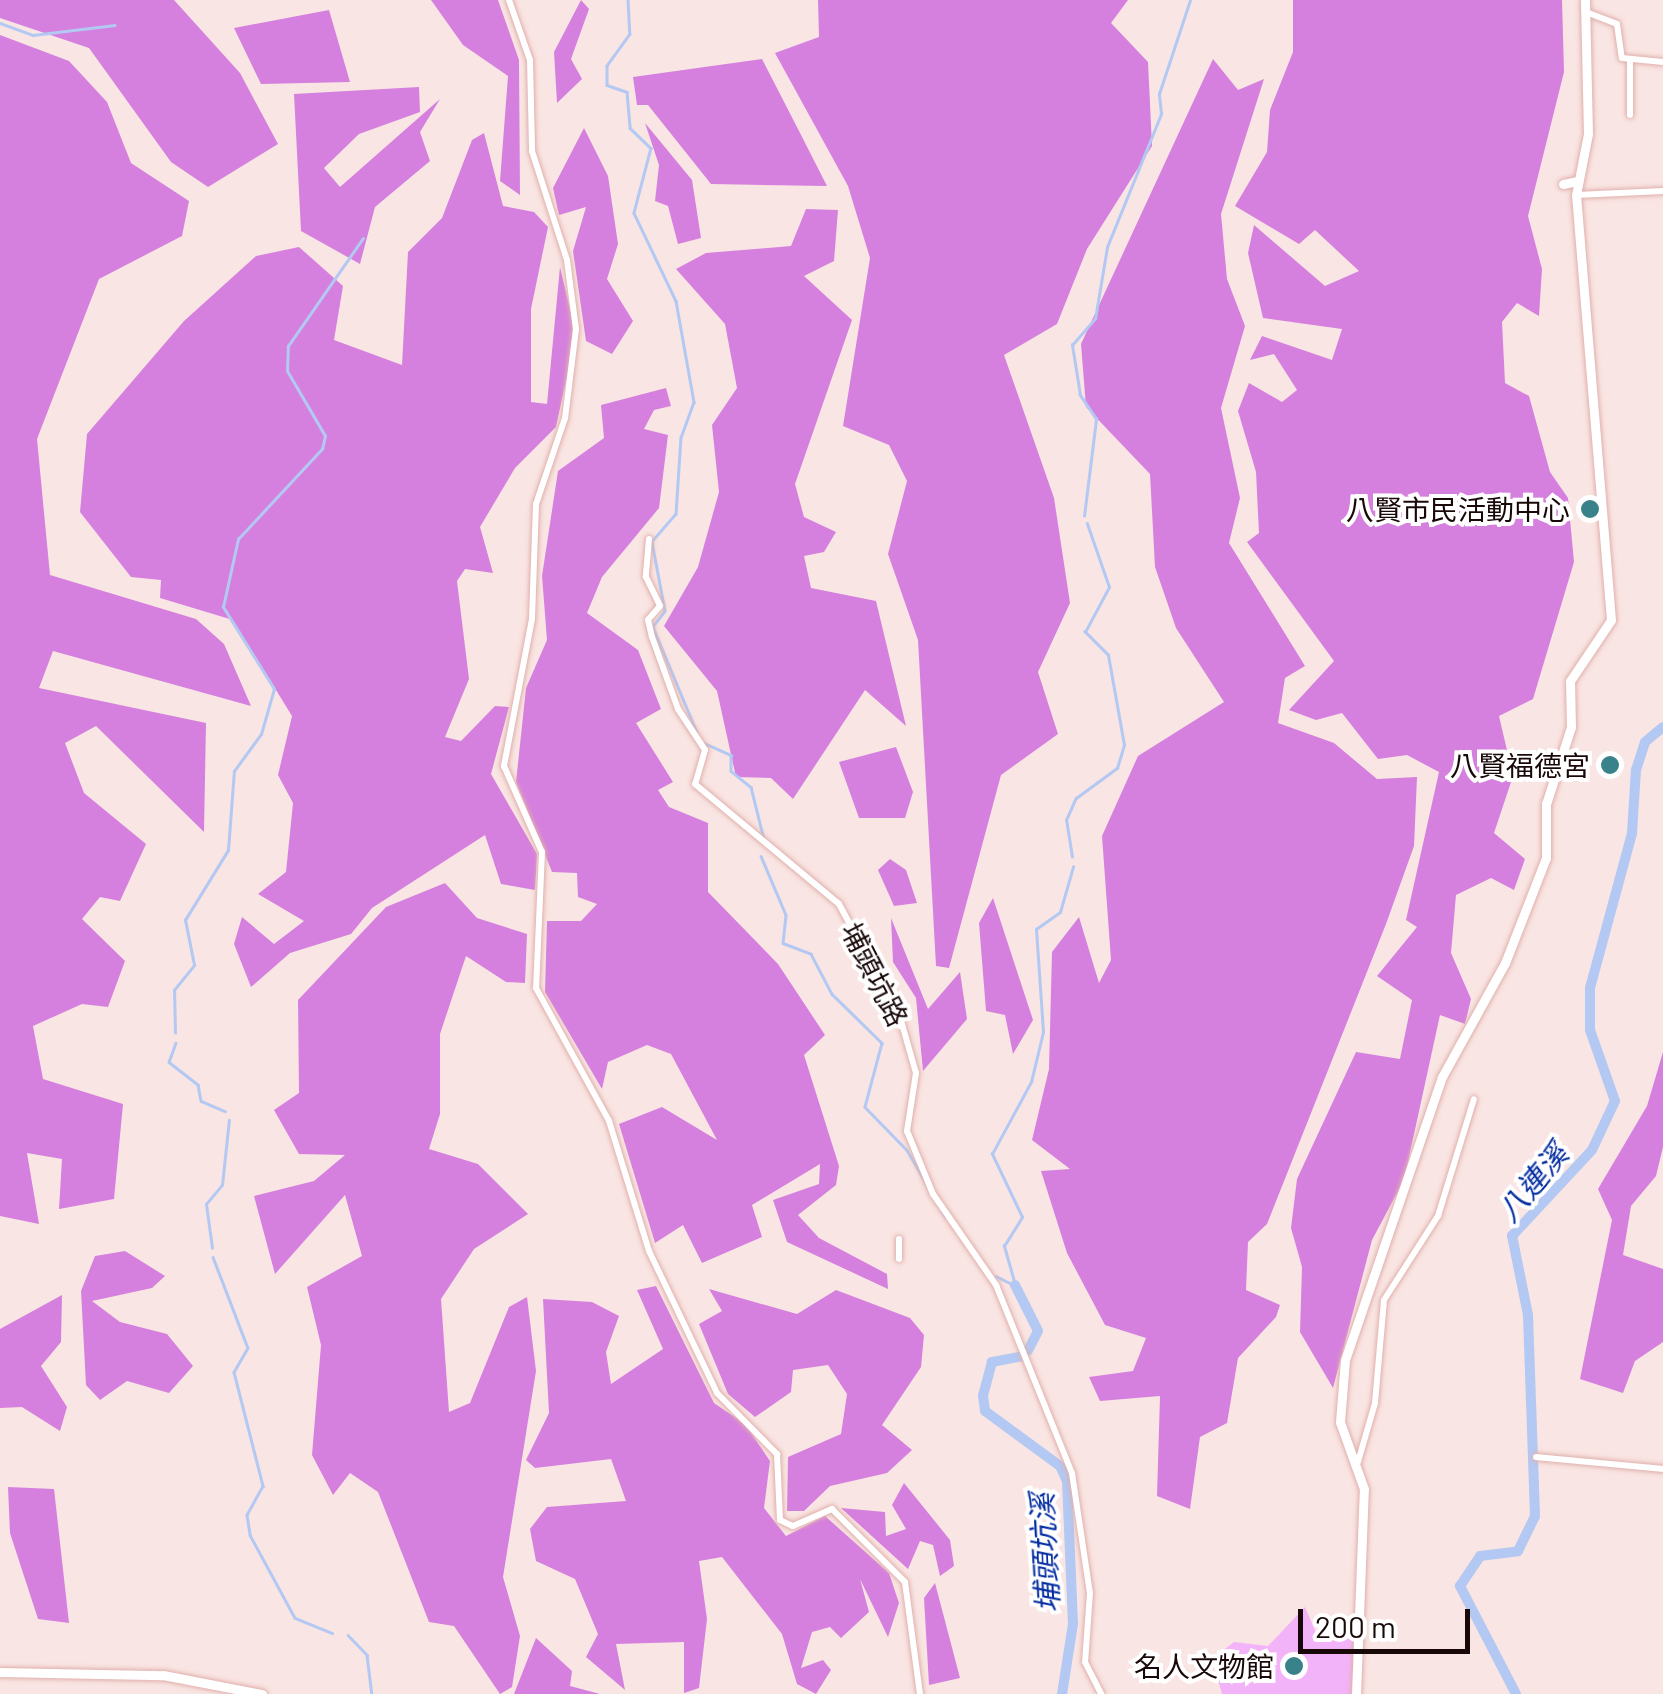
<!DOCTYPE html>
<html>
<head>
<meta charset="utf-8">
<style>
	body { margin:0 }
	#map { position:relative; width:1663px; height:1694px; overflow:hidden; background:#f9e5e3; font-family:Barlow,"Noto Sans TC",sans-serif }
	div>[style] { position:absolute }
	.green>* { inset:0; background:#f3b3f8 }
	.forest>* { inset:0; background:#d580de }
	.stream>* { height:2.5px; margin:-1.25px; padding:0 1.25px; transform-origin:1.25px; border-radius:1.25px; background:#b3c8f2 }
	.river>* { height:10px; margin:-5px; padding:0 5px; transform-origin:5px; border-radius:5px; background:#b3c8f2 }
	.roads { filter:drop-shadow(0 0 2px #e0b0ac) drop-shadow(0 0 2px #e0b0ac) }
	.street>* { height:6px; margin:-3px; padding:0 3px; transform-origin:3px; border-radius:3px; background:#fff }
	.secondary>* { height:9px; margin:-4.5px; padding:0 4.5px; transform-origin:4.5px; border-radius:4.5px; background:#fff }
	.dots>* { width:28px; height:28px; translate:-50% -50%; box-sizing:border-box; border:5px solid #fff; border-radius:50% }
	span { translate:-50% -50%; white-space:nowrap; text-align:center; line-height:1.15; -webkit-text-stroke:8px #fff; paint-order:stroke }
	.poi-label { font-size:28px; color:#180808 }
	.right { translate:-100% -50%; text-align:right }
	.street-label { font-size:28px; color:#180808 }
	.water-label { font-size:30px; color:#042da1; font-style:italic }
	.scale { position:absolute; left:1298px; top:1609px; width:172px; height:45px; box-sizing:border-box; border:5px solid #180808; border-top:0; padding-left:12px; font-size:30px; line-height:35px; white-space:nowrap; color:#180808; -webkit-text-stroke:8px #fff; paint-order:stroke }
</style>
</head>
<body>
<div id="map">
	<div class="green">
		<div style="clip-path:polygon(1305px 1607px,1317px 1635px,1355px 1635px,1352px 1694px,1222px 1694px,1212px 1659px,1234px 1642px,1268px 1646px)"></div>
	</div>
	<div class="forest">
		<div style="clip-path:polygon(0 0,174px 0,240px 73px,278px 144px,208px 187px,171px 162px,89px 48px,0 18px)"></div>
		<div style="clip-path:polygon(431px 0,498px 0,519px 60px,520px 195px,500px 181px,508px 76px,463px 45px)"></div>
		<div style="clip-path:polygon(581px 0,589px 9px,571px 59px,582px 79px,557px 103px,554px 52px)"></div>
		<div style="clip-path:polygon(818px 0,1128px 0,1111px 23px,1148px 62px,1152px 146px,1087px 249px,1057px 324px,1004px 355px,1054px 498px,1070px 603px,1038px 672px,1058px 734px,1001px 775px,949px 968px,936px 966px,918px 640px,888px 554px,907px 481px,889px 445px,843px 426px,870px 258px,848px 186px,775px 53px,819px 37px)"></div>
		<div style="clip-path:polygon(1293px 0,1562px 0,1564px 72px,1528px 216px,1542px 269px,1539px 316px,1517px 303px,1502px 322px,1505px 383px,1529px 396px,1550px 472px,1568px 498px,1574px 562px,1533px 699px,1499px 716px,1513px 776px,1494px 833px,1525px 859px,1514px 890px,1491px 878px,1456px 895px,1451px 953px,1471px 999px,1465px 1024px,1440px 1015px,1404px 1180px,1372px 1240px,1333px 1388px,1300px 1332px,1302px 1267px,1291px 1228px,1297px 1179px,1356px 1052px,1400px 1059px,1412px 1000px,1377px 976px,1417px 927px,1406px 920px,1439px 772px,1407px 755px,1378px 759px,1342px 713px,1316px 720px,1289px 710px,1334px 661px,1247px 542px,1259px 533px,1256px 472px,1238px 411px,1249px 383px,1282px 402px,1297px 390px,1274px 354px,1250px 360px,1262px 336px,1332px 360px,1342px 329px,1263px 318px,1248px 253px,1254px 225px,1325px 286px,1359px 271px,1315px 230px,1299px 244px,1235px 206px,1267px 152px,1270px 110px,1293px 52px)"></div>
		<div style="clip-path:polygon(329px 10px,350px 82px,261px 84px,234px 28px)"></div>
		<div style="clip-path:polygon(0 35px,69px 61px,107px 102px,131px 163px,189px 201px,182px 236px,99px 279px,37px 439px,50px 575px,196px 619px,224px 644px,251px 706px,53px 651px,39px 688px,206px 723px,204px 832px,96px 726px,65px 743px,84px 793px,146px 844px,120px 901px,100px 897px,82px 919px,125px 961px,108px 1007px,82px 1004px,33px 1026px,43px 1079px,123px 1104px,114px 1199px,59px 1209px,62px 1159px,27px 1153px,39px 1224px,0 1216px)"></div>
		<div style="clip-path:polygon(762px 59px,799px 131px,827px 186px,711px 184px,648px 105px,637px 105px,633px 77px)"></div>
		<div style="clip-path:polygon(1213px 59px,1238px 90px,1264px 79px,1221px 214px,1227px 279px,1245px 326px,1221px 408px,1240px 498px,1229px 543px,1305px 666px,1285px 678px,1278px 723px,1334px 743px,1377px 779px,1417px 777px,1414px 846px,1386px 924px,1267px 1224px,1248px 1242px,1246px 1290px,1280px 1305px,1276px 1317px,1238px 1358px,1227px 1423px,1200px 1437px,1190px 1509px,1157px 1496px,1160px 1396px,1100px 1401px,1089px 1377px,1133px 1371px,1146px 1338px,1105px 1325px,1067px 1253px,1041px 1171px,1070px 1169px,1032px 1140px,1049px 1069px,1052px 952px,1079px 917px,1099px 983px,1111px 960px,1102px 836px,1138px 756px,1224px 702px,1176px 628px,1155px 567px,1150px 474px,1086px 407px,1081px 344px)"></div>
		<div style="clip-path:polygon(419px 87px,420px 112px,359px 134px,324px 168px,340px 187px,440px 99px,420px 132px,430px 161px,375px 207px,360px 264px,301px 231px,294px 94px)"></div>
		<div style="clip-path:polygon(645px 123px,692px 180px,701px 238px,678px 244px,668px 206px,655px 201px,659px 165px)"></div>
		<div style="clip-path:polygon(584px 128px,608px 176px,618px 244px,607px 279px,633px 321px,612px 354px,586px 341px,573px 251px,586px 207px,559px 215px,553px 188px)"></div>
		<div style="clip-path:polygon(484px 133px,503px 206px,534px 212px,548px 227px,531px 309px,531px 402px,547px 404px,560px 267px,576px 334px,556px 427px,515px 468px,480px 527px,493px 573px,465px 569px,457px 581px,469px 679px,445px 737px,461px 741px,495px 706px,509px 707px,491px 774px,537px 854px,535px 890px,501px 884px,485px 835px,372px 908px,351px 934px,290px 953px,251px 987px,234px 944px,242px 917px,274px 944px,304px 921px,258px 894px,286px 872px,293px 803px,278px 775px,292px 716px,233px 620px,160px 598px,161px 580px,131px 577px,80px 512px,87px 434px,184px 321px,256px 256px,299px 247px,343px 286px,334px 340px,402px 365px,408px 252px,442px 218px,472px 140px)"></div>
		<div style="clip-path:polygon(806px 209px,838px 210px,834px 261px,804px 276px,852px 320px,795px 484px,804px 517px,836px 532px,824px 552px,804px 556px,811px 588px,876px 601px,906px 726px,865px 690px,793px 799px,771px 778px,736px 777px,717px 691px,664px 626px,698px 567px,719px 492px,712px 425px,737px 388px,725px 324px,676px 269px,706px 253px,791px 246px)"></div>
		<div style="clip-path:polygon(666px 388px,671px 406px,654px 410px,644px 429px,668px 435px,659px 508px,602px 577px,587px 613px,638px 650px,661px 709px,636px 723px,673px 782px,658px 790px,669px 807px,708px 823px,708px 892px,778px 964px,825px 1035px,804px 1055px,839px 1166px,836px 1185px,798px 1215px,819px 1238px,887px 1274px,888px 1289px,787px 1242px,773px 1200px,819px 1184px,820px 1164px,752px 1205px,762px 1237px,702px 1263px,683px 1225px,655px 1243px,619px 1124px,662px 1107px,717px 1140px,671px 1054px,647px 1045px,608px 1062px,602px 1089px,545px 992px,547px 921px,581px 921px,597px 904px,578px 897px,577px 873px,552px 872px,516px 782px,526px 688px,547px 640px,542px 576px,558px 471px,604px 438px,601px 405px)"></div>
		<div style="clip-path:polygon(896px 747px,913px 792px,905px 818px,859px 818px,839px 762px)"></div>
		<div style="clip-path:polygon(890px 859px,906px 870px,917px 903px,894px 906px,878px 870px)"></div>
		<div style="clip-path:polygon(445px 883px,477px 918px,527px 934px,525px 983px,506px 982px,466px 956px,440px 1034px,440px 1114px,429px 1149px,478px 1164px,528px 1214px,474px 1249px,441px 1299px,449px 1412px,470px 1403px,509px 1307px,527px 1297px,536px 1371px,503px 1577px,520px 1636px,512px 1687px,500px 1694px,454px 1626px,429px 1622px,378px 1492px,350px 1473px,333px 1495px,312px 1455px,321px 1345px,307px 1287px,362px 1256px,345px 1195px,275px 1274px,254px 1196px,314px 1181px,345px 1155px,299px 1154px,274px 1110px,299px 1093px,298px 1000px,386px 907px)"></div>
		<div style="clip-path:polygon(993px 898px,1033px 1020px,1013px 1054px,1005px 1015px,986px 1011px,979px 923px)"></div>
		<div style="clip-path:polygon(891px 918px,928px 1009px,960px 972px,967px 1019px,923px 1071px,916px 998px,893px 962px)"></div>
		<div style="clip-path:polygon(1663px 1052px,1663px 1147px,1656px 1176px,1631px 1206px,1623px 1255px,1663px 1269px,1663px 1342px,1635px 1361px,1623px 1393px,1580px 1379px,1612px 1220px,1598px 1189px,1647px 1106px)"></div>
		<div style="clip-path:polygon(125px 1251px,165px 1276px,152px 1288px,92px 1301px,120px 1322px,167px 1334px,193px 1366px,169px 1393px,127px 1381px,100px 1400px,86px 1385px,81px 1291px,95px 1256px)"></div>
		<div style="clip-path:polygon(656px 1286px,714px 1403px,745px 1424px,770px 1461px,764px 1508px,786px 1536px,825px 1516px,889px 1573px,899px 1603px,888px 1637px,860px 1579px,869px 1612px,841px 1638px,830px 1627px,812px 1632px,801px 1668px,823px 1660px,831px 1670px,816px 1694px,797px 1684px,782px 1634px,722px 1557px,699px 1561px,707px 1619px,699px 1688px,684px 1693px,684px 1642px,616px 1644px,625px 1690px,586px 1657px,598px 1634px,575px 1579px,536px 1561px,530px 1529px,547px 1507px,626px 1501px,611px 1459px,535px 1468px,526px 1460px,549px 1413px,543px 1299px,592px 1302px,619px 1316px,606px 1352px,611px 1384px,663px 1349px,637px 1290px)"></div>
		<div style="clip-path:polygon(709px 1289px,797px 1314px,836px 1290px,910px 1318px,924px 1335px,921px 1367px,882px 1425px,912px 1450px,887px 1473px,830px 1486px,804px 1511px,787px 1511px,788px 1457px,841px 1434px,847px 1394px,828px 1365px,793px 1370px,791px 1392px,755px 1417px,728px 1394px,699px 1324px,722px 1311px)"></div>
		<div style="clip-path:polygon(62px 1295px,61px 1342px,41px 1366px,67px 1407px,60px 1431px,22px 1407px,0 1408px,0 1329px)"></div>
		<div style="clip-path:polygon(904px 1483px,950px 1540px,954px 1566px,940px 1576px,933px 1545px,920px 1541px,908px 1569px,841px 1508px,885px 1512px,886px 1536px,906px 1529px,892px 1505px)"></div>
		<div style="clip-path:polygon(8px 1487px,54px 1489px,69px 1623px,38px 1619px,10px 1533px)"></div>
		<div style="clip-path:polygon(935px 1583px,960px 1678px,929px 1685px,924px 1598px)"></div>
		<div style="clip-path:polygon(536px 1638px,572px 1671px,570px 1686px,600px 1694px,514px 1694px)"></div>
	</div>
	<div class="stream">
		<div style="left:628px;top:0;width:34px;rotate:87deg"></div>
		<div style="left:630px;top:34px;width:39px;rotate:126deg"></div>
		<div style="left:607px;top:66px;width:19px;rotate:90deg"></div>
		<div style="left:607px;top:85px;width:21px;rotate:19deg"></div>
		<div style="left:627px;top:92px;width:36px;rotate:85deg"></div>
		<div style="left:630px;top:128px;width:29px;rotate:44deg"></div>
		<div style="left:651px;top:148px;width:67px;rotate:104.7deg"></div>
		<div style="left:634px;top:213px;width:98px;rotate:64.5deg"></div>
		<div style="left:676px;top:301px;width:103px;rotate:79.9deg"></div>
		<div style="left:694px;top:402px;width:37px;rotate:110deg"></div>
		<div style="left:681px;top:437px;width:77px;rotate:93.7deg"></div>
		<div style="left:676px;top:514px;width:37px;rotate:131deg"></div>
		<div style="left:652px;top:542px;width:70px;rotate:79.3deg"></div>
		<div style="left:665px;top:611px;width:20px;rotate:127deg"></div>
		<div style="left:653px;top:627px;width:114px;rotate:67.3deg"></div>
		<div style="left:0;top:23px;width:35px;rotate:20deg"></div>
		<div style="left:33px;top:35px;width:82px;rotate:-7deg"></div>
		<div style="left:1084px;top:516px;width:98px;rotate:-82.9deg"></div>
		<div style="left:1096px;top:419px;width:29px;rotate:-124deg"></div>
		<div style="left:1080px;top:395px;width:51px;rotate:-99.1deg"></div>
		<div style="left:1072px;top:345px;width:35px;rotate:-49deg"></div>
		<div style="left:1095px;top:319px;width:73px;rotate:-80.5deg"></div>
		<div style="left:1107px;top:247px;width:144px;rotate:-67.9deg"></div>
		<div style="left:1161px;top:114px;width:20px;rotate:-96deg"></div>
		<div style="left:1159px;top:94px;width:99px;rotate:-71.7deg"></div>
		<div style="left:704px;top:743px;width:30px;rotate:24deg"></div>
		<div style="left:731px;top:755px;width:16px;rotate:90deg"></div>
		<div style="left:731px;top:771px;width:26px;rotate:39deg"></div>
		<div style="left:751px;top:787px;width:54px;rotate:76deg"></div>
		<div style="left:761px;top:856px;width:64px;rotate:67deg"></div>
		<div style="left:786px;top:915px;width:28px;rotate:96deg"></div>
		<div style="left:783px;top:943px;width:30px;rotate:21deg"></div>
		<div style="left:811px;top:954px;width:45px;rotate:62.3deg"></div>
		<div style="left:832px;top:994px;width:70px;rotate:44.4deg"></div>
		<div style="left:882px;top:1043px;width:66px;rotate:104.9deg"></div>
		<div style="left:865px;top:1107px;width:60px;rotate:45.7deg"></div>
		<div style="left:907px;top:1150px;width:76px;rotate:60.1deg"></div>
		<div style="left:1072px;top:857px;width:37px;rotate:-99deg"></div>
		<div style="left:1066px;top:820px;width:24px;rotate:-66deg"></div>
		<div style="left:1076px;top:798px;width:51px;rotate:-36.2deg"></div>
		<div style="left:1117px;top:768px;width:24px;rotate:-73deg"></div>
		<div style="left:1124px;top:745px;width:91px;rotate:-100.1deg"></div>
		<div style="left:1108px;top:655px;width:33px;rotate:-135deg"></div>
		<div style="left:1085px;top:632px;width:51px;rotate:-61.9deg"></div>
		<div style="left:1109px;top:587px;width:67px;rotate:-109.2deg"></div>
		<div style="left:175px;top:1033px;width:43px;rotate:-91.3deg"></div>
		<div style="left:174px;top:990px;width:32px;rotate:-51deg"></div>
		<div style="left:194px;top:965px;width:46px;rotate:-101.3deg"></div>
		<div style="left:185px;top:920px;width:82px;rotate:-58.4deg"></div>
		<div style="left:228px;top:850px;width:79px;rotate:-85.7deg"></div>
		<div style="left:234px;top:771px;width:46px;rotate:-53.9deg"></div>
		<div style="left:261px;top:734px;width:47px;rotate:-73.9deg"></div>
		<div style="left:274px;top:689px;width:97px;rotate:-121.9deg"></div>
		<div style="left:223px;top:607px;width:70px;rotate:-77.6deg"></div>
		<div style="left:238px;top:539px;width:123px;rotate:-47deg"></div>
		<div style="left:322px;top:449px;width:13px;rotate:-77deg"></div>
		<div style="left:325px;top:436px;width:75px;rotate:-120.3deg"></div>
		<div style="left:287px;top:371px;width:25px;rotate:-88deg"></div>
		<div style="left:288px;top:346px;width:131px;rotate:-55.2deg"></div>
		<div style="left:176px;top:1043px;width:20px;rotate:110deg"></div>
		<div style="left:169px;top:1062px;width:37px;rotate:38deg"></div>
		<div style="left:198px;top:1085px;width:16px;rotate:79deg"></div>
		<div style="left:201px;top:1101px;width:26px;rotate:23deg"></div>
		<div style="left:212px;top:1248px;width:44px;rotate:-97.8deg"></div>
		<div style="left:206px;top:1204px;width:25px;rotate:-50deg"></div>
		<div style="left:222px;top:1185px;width:65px;rotate:-83.9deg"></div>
		<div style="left:213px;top:1257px;width:97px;rotate:69deg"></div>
		<div style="left:248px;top:1348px;width:28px;rotate:120deg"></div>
		<div style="left:234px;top:1372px;width:118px;rotate:75.7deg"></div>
		<div style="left:263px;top:1486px;width:33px;rotate:119deg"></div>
		<div style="left:247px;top:1515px;width:20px;rotate:81deg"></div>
		<div style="left:250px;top:1535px;width:94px;rotate:61.5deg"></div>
		<div style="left:295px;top:1618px;width:40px;rotate:22deg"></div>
		<div style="left:996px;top:1276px;width:20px;rotate:27deg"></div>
		<div style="left:1015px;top:1285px;width:41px;rotate:-105.8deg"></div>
		<div style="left:1004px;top:1246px;width:34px;rotate:-58deg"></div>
		<div style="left:1022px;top:1217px;width:70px;rotate:-115.5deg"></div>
		<div style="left:992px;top:1154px;width:82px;rotate:-61.6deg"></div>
		<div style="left:1031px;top:1082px;width:51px;rotate:-76.5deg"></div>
		<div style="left:1043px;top:1032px;width:103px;rotate:-93.9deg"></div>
		<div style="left:1036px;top:929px;width:29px;rotate:-35deg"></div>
		<div style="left:1060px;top:912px;width:47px;rotate:-73.9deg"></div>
		<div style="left:348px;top:1635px;width:28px;rotate:46deg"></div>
		<div style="left:367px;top:1655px;width:39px;rotate:83deg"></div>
	</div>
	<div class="river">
		<div style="left:1015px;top:1285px;width:51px;rotate:63.4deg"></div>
		<div style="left:1038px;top:1331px;width:22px;rotate:117deg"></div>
		<div style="left:1023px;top:1356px;width:32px;rotate:169deg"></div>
		<div style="left:992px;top:1362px;width:35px;rotate:105deg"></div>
		<div style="left:983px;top:1396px;width:15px;rotate:82deg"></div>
		<div style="left:985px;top:1411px;width:93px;rotate:36.3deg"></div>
		<div style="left:1060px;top:1466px;width:17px;rotate:65deg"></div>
		<div style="left:1067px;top:1481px;width:143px;rotate:87.6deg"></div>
		<div style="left:1073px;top:1624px;width:71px;rotate:98.9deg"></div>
		<div style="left:1516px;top:1694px;width:122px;rotate:-117.4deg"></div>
		<div style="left:1460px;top:1586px;width:36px;rotate:-56deg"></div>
		<div style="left:1480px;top:1556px;width:38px;rotate:-7deg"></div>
		<div style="left:1518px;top:1551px;width:39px;rotate:-64deg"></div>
		<div style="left:1535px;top:1516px;width:201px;rotate:-92deg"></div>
		<div style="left:1528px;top:1315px;width:81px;rotate:-101.4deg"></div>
		<div style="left:1512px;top:1236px;width:117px;rotate:-47.1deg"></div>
		<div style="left:1592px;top:1150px;width:54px;rotate:-64.9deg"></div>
		<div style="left:1615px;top:1101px;width:75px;rotate:-109.4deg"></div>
		<div style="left:1590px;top:1030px;width:42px;rotate:-90deg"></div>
		<div style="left:1590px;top:988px;width:161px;rotate:-74.8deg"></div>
		<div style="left:1632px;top:833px;width:63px;rotate:-86.4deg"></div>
		<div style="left:1636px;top:770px;width:29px;rotate:-72deg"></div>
		<div style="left:1645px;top:742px;width:23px;rotate:-40deg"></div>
	</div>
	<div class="roads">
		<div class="street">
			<div style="left:509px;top:0;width:64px;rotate:70.7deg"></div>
			<div style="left:530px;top:60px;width:91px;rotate:88.7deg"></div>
			<div style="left:532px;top:151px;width:114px;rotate:72.2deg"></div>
			<div style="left:567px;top:260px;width:70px;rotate:82.6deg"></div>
			<div style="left:576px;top:329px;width:90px;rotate:97deg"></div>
			<div style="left:565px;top:418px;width:91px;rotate:108.6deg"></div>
			<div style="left:536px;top:504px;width:115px;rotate:92deg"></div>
			<div style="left:532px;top:619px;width:150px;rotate:100.8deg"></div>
			<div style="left:504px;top:766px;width:94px;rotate:66.2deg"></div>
			<div style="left:542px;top:852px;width:136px;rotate:92.5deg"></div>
			<div style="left:536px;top:988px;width:152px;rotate:61.2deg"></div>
			<div style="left:609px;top:1121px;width:136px;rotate:72.9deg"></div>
			<div style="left:649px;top:1251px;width:157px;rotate:64.4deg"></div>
			<div style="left:717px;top:1393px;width:86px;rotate:45.5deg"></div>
			<div style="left:777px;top:1454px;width:66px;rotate:87.4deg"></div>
			<div style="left:780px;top:1520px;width:14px;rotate:25deg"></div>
			<div style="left:793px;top:1526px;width:43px;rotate:-23.6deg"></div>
			<div style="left:832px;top:1509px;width:103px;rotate:45deg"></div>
			<div style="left:905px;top:1582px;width:113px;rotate:82.4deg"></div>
			<div style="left:1586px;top:12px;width:33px;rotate:21deg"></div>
			<div style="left:1617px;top:24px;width:34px;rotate:82deg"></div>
			<div style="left:1622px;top:58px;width:41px;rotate:5.6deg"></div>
			<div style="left:1630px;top:59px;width:56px;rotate:90deg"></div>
			<div style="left:1576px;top:195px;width:87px;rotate:-2.6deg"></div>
			<div style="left:649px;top:539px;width:38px;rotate:95deg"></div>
			<div style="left:646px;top:577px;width:32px;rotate:64deg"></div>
			<div style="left:660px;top:606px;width:18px;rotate:131deg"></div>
			<div style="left:648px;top:620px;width:17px;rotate:77deg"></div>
			<div style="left:652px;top:637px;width:77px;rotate:70.1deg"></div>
			<div style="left:678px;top:709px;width:49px;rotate:56.6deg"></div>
			<div style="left:705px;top:750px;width:35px;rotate:106deg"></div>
			<div style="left:695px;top:784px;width:187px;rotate:39.8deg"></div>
			<div style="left:839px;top:904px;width:128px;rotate:61.6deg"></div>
			<div style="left:900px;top:1017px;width:58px;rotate:74.1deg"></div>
			<div style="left:916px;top:1073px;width:59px;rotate:98.8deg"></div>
			<div style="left:907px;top:1131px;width:68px;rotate:67.6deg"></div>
			<div style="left:933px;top:1194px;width:111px;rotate:55.3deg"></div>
			<div style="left:996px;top:1285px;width:203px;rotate:68deg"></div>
			<div style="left:1072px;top:1473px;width:121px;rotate:81.5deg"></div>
			<div style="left:1090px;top:1593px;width:69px;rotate:94.1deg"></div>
			<div style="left:1085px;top:1662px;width:36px;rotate:63deg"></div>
			<div style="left:899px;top:1259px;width:20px;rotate:-90deg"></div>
			<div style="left:1536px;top:1457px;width:128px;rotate:5.4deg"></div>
			<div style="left:1358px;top:1462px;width:61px;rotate:-73.9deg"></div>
			<div style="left:1375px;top:1403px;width:103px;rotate:-85deg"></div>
			<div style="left:1384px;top:1300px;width:100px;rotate:-57.3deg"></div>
			<div style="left:1438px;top:1216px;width:122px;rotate:-72.9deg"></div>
		</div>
		<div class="secondary">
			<div style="left:1563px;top:184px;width:14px;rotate:-12deg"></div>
			<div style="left:0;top:1672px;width:163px;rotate:1.1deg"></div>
			<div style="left:163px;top:1675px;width:101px;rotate:10.9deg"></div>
			<div style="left:1356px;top:1694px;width:205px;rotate:-87.8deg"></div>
			<div style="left:1364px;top:1489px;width:71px;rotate:-109.7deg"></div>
			<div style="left:1340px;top:1422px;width:62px;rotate:-85.4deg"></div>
			<div style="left:1345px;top:1360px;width:299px;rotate:-71.1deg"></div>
			<div style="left:1442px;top:1077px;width:130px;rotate:-61.1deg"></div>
			<div style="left:1505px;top:963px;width:113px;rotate:-68.7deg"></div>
			<div style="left:1546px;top:858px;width:54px;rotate:-90deg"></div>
			<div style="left:1546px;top:804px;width:81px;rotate:-72deg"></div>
			<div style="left:1571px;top:727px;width:46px;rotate:-91.2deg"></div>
			<div style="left:1570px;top:681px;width:73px;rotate:-56.1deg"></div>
			<div style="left:1611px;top:620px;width:426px;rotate:-94.7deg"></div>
			<div style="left:1576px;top:195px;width:62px;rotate:-78.9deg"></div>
			<div style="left:1588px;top:134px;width:134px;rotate:-91.3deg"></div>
		</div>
	</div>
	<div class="dots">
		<div style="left:1590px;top:509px;background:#3a8289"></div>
		<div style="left:1610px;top:765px;background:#3a8289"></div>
		<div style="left:1294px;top:1666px;background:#3a8289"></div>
	</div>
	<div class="poi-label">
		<span class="right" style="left:1570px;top:509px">八賢市民活動中心</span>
		<span class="right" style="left:1590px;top:765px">八賢福德宮</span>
		<span class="right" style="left:1274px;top:1666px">名人文物館</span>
	</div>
	<div class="street-label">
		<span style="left:875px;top:974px;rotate:63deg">埔頭坑路</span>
	</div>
	<div class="water-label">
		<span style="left:1532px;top:1182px;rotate:-50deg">八連溪</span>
		<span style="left:1044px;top:1553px;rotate:-93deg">埔頭坑溪</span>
	</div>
	<div class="scale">200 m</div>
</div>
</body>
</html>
